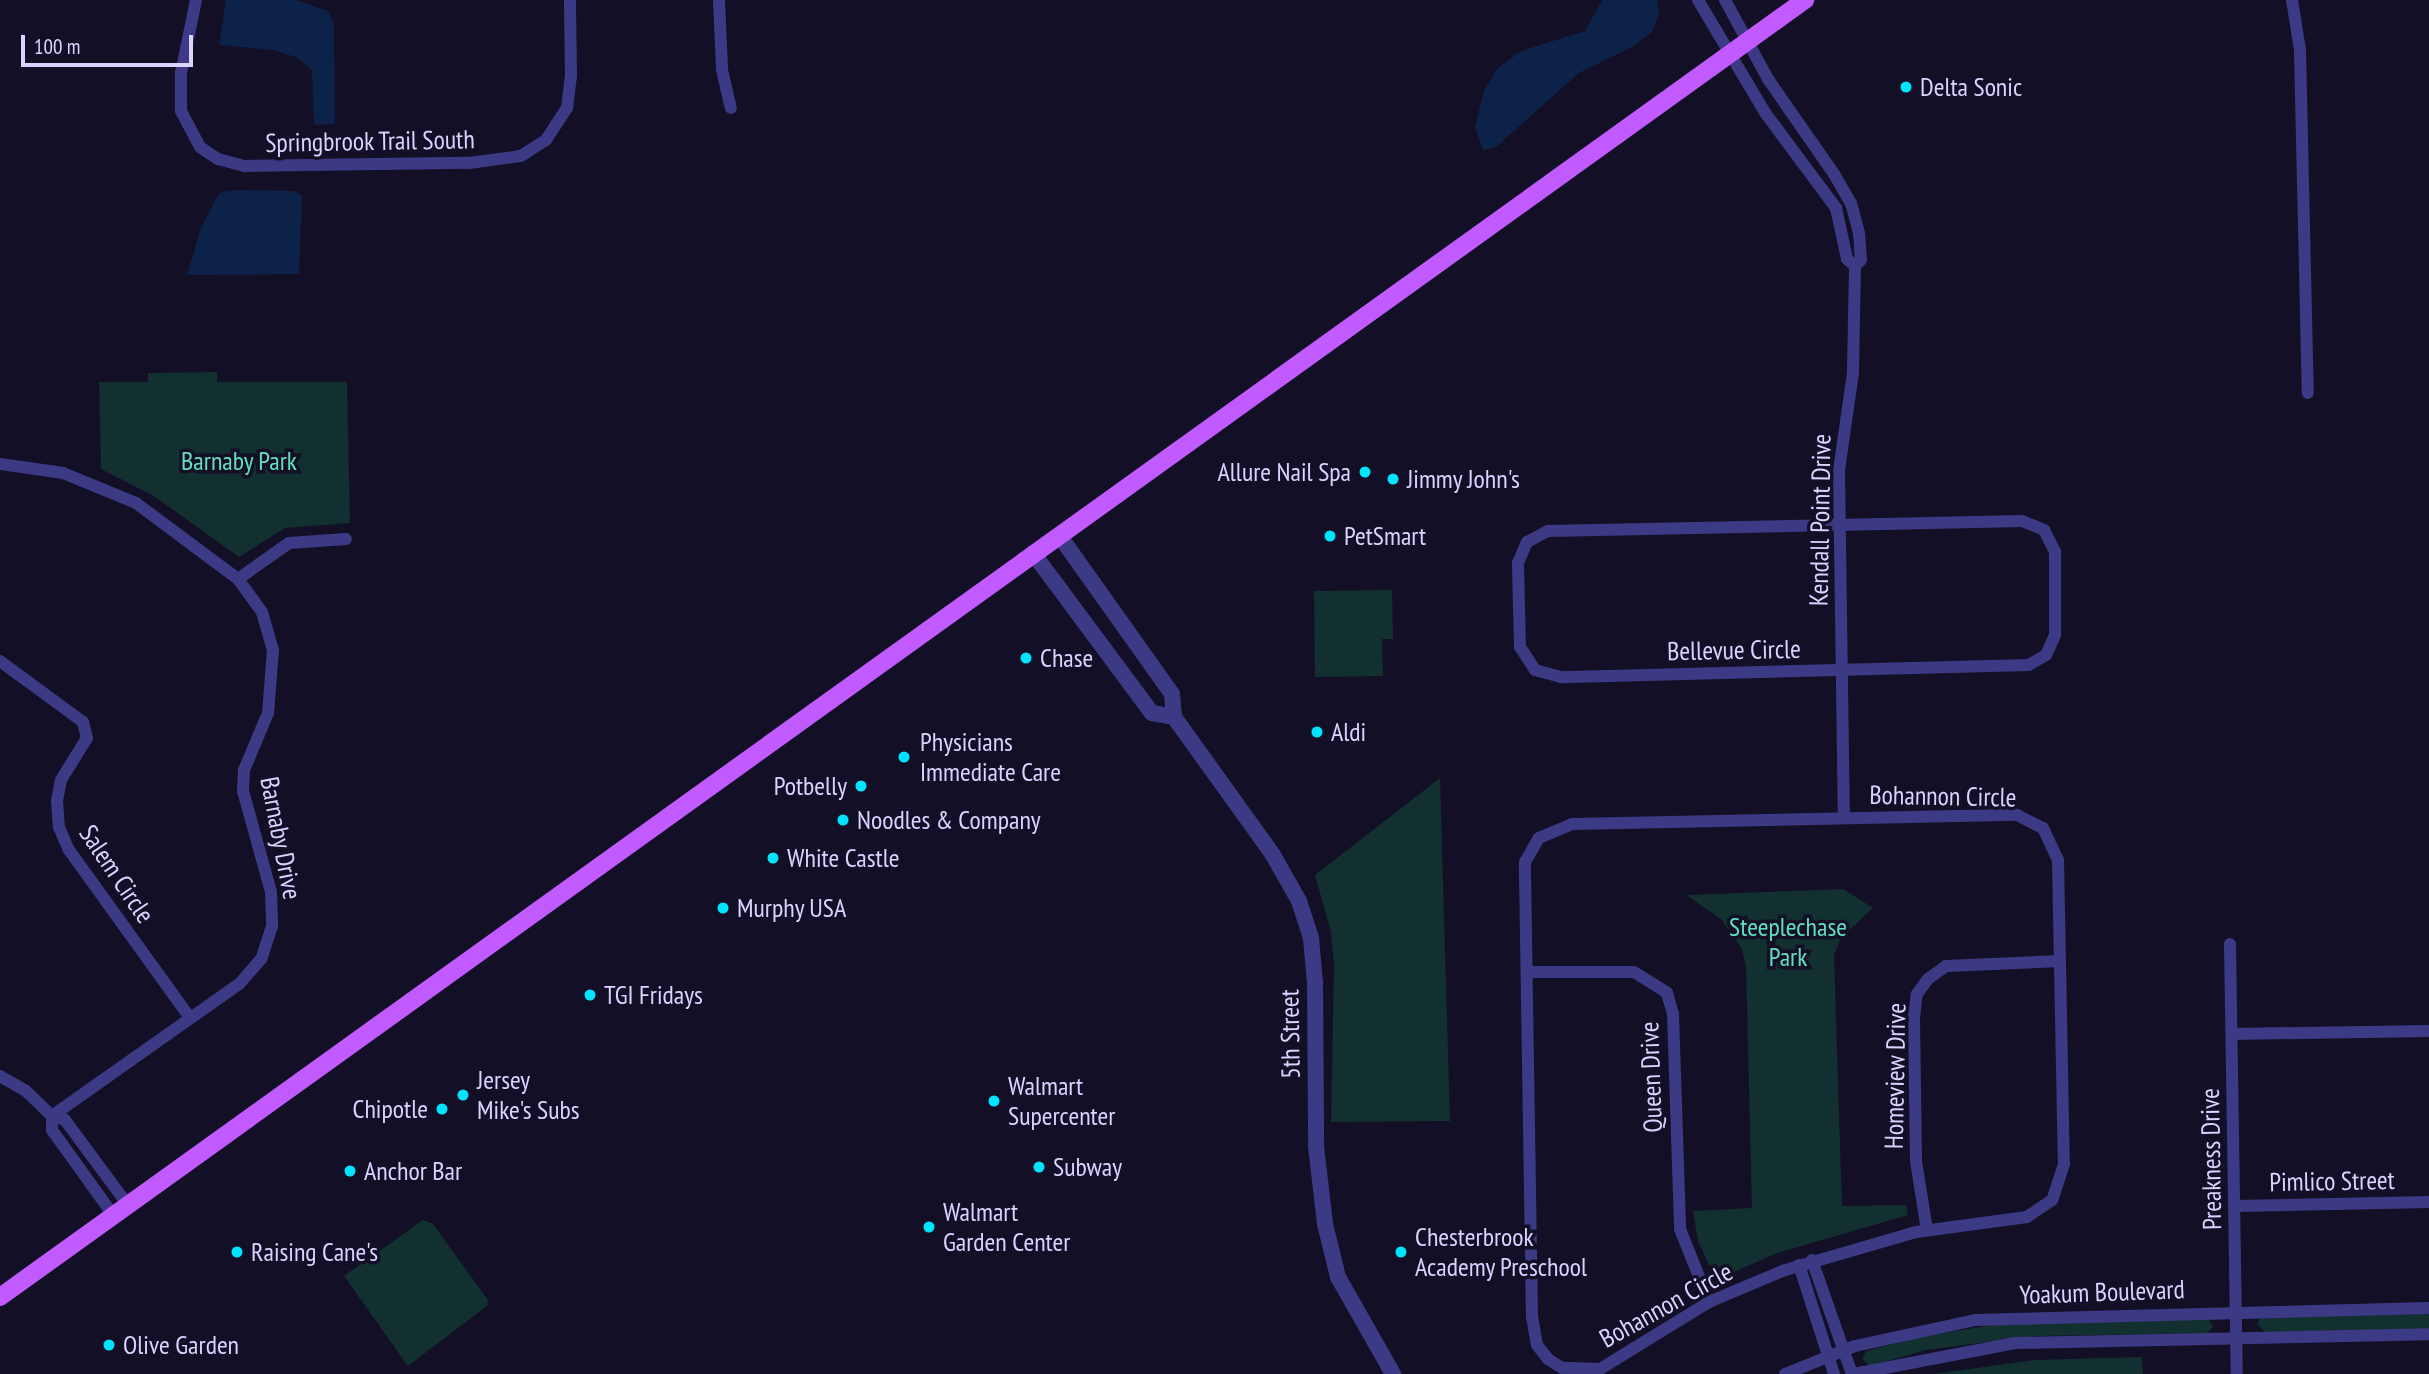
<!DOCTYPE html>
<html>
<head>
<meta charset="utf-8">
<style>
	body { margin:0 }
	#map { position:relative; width:2429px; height:1374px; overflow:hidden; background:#130f26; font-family:"PT Sans Narrow",sans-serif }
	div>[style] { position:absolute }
	.green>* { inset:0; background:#12302f }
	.water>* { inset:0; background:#0c2248 }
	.minor>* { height:12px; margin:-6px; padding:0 6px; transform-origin:6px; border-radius:6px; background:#3d3a85 }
	.tertiary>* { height:16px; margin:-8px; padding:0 8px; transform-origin:8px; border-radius:8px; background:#3d3a85 }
	.primary>* { height:18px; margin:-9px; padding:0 9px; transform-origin:9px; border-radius:9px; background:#c25bff }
	.dots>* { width:19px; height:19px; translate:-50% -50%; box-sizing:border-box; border:4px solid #130f26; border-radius:50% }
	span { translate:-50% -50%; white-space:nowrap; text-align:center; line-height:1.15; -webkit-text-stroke:7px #130f26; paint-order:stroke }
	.poi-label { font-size:26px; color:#d9d4ff }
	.left { translate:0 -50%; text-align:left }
	.right { translate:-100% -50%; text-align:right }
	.street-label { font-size:26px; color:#d9d4ff }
	.park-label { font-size:26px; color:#5fe0c0 }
	.scale { position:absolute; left:21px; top:35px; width:172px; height:32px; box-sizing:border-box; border:4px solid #d9d4ff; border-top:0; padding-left:9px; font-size:21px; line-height:24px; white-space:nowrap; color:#d9d4ff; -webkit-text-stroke:5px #130f26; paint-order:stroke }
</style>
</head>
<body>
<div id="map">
	<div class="green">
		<div style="clip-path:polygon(217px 372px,217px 382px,347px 382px,350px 523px,285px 528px,239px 557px,154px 496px,101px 469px,99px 382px,148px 382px,148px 373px)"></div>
		<div style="clip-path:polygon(1392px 590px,1393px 639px,1382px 639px,1383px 676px,1315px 677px,1314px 591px)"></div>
		<div style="clip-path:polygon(1440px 778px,1450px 1121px,1331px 1122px,1334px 966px,1331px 932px,1315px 875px)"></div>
		<div style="clip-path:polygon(1843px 889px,1873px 908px,1841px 938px,1834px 955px,1842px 1206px,1906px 1205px,1908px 1215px,1777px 1253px,1716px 1280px,1698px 1241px,1693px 1211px,1752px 1208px,1746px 967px,1742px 949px,1721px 919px,1686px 895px)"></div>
		<div style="clip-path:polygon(423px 1220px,433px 1224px,488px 1300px,487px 1306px,408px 1366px,344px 1276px)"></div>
		<div style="clip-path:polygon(2429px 1314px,2429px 1329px,2265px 1332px,2257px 1324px,2260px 1317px)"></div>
		<div style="clip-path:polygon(2209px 1319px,2213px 1327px,2208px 1333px,2034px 1336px,1926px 1350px,1870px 1366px,1862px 1359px,1866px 1351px,1924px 1336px,2017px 1321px)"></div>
		<div style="clip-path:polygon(2142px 1357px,2143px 1374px,1934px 1374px,2034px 1360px)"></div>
	</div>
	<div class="water">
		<div style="clip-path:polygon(226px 0,296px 0,328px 11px,334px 23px,335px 124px,314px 125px,312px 70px,298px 58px,274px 50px,219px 45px)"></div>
		<div style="clip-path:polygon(1602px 0,1657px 0,1659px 14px,1652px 32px,1632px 47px,1579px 73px,1496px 147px,1483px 150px,1475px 127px,1484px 91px,1497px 69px,1521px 51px,1585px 31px)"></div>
		<div style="clip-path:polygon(236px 190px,294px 191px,302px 196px,299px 274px,187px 275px,201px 228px,216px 199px,221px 192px)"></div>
	</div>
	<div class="minor">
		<div style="left:196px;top:0;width:75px;rotate:101.6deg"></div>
		<div style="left:181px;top:73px;width:38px;rotate:90deg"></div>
		<div style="left:181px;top:111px;width:41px;rotate:62.2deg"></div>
		<div style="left:200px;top:147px;width:22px;rotate:34deg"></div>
		<div style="left:218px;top:159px;width:28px;rotate:15deg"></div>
		<div style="left:245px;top:166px;width:224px;rotate:-0.8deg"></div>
		<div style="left:469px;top:163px;width:52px;rotate:-7.7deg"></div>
		<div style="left:521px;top:156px;width:30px;rotate:-33deg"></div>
		<div style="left:546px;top:140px;width:38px;rotate:-57deg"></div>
		<div style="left:567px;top:108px;width:32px;rotate:-83deg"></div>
		<div style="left:571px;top:76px;width:76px;rotate:-90.8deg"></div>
		<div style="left:719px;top:0;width:70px;rotate:87.5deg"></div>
		<div style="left:722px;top:70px;width:39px;rotate:77deg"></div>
		<div style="left:1698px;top:0;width:133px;rotate:59.2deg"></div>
		<div style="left:1766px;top:114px;width:117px;rotate:53.3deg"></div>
		<div style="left:1836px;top:208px;width:52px;rotate:77.8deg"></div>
		<div style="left:1847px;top:259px;width:11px;rotate:41deg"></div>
		<div style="left:1725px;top:0;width:90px;rotate:61.4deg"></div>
		<div style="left:1768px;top:79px;width:116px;rotate:55.2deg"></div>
		<div style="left:1834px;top:174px;width:34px;rotate:60deg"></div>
		<div style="left:1851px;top:203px;width:31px;rotate:75deg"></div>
		<div style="left:1859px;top:233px;width:27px;rotate:86deg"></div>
		<div style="left:1861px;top:260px;width:8px;rotate:135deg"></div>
		<div style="left:1855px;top:266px;width:107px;rotate:91.1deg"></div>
		<div style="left:1853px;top:373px;width:98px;rotate:98.2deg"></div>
		<div style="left:1839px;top:470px;width:348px;rotate:89.2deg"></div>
		<div style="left:2292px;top:0;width:51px;rotate:80.9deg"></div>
		<div style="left:2300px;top:50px;width:343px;rotate:88.7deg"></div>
		<div style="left:0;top:464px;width:64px;rotate:8.1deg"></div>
		<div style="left:63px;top:473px;width:79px;rotate:22.3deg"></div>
		<div style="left:136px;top:503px;width:127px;rotate:36.7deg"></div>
		<div style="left:238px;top:579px;width:41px;rotate:54deg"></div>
		<div style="left:262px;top:612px;width:40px;rotate:74deg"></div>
		<div style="left:273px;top:650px;width:63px;rotate:94.5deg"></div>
		<div style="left:268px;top:713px;width:62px;rotate:112.8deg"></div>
		<div style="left:244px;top:770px;width:21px;rotate:93deg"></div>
		<div style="left:243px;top:791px;width:105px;rotate:74.5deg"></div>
		<div style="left:271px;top:892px;width:34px;rotate:88deg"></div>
		<div style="left:272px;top:926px;width:35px;rotate:108deg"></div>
		<div style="left:261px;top:959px;width:33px;rotate:131deg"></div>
		<div style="left:239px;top:984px;width:229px;rotate:144.8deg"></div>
		<div style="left:2022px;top:521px;width:24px;rotate:22deg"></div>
		<div style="left:2044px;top:530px;width:25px;rotate:63deg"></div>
		<div style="left:2055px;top:552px;width:83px;rotate:90deg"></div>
		<div style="left:2055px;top:635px;width:22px;rotate:114deg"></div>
		<div style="left:2046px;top:655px;width:20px;rotate:150deg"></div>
		<div style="left:2029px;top:665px;width:468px;rotate:178.5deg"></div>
		<div style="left:1561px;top:677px;width:27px;rotate:-165deg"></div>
		<div style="left:1535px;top:670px;width:27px;rotate:-123deg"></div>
		<div style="left:1520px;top:647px;width:84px;rotate:-91.4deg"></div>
		<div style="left:1518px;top:563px;width:23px;rotate:-67deg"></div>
		<div style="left:1527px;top:542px;width:24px;rotate:-28deg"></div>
		<div style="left:1548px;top:531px;width:474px;rotate:-1.2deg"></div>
		<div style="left:238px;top:579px;width:62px;rotate:-35.2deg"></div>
		<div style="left:289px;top:543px;width:57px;rotate:-4deg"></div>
		<div style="left:0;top:661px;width:103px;rotate:36.3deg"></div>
		<div style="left:83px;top:722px;width:16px;rotate:76deg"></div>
		<div style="left:87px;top:738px;width:49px;rotate:121.8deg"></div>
		<div style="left:61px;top:780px;width:21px;rotate:101deg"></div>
		<div style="left:57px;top:801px;width:26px;rotate:86deg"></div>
		<div style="left:59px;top:827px;width:25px;rotate:67deg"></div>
		<div style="left:69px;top:850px;width:207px;rotate:54.2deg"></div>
		<div style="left:2017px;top:815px;width:29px;rotate:27deg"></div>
		<div style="left:2043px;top:828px;width:35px;rotate:65deg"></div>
		<div style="left:2058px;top:860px;width:304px;rotate:88.9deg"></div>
		<div style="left:2064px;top:1164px;width:38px;rotate:108deg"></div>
		<div style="left:2052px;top:1200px;width:30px;rotate:146deg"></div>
		<div style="left:2027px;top:1217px;width:112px;rotate:172.3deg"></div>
		<div style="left:1916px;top:1232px;width:136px;rotate:163.8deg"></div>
		<div style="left:1785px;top:1270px;width:82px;rotate:157.2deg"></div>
		<div style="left:1709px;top:1302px;width:128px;rotate:148.4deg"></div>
		<div style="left:1600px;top:1369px;width:38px;rotate:-178deg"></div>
		<div style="left:1562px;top:1368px;width:17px;rotate:-147deg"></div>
		<div style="left:1548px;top:1359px;width:18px;rotate:-128deg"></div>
		<div style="left:1537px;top:1345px;width:27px;rotate:-100deg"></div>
		<div style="left:1532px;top:1318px;width:440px;rotate:-90.9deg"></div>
		<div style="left:1525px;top:878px;width:16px;rotate:-90deg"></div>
		<div style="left:1525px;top:862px;width:28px;rotate:-60deg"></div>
		<div style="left:1539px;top:838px;width:36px;rotate:-23deg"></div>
		<div style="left:1572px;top:824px;width:445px;rotate:-1.2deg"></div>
		<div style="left:2230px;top:944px;width:430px;rotate:89.1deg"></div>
		<div style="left:1527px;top:972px;width:107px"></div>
		<div style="left:1634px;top:972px;width:39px;rotate:32deg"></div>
		<div style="left:1667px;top:993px;width:22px;rotate:74deg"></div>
		<div style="left:1673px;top:1014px;width:215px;rotate:88.1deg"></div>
		<div style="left:1680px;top:1229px;width:79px;rotate:68.3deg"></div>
		<div style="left:2232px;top:1034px;width:197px;rotate:-0.9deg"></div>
		<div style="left:0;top:1076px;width:30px;rotate:30deg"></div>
		<div style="left:26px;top:1091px;width:36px;rotate:44deg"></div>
		<div style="left:52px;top:1116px;width:14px;rotate:17deg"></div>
		<div style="left:65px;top:1120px;width:106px;rotate:53.5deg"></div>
		<div style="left:52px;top:1116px;width:14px;rotate:90deg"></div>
		<div style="left:52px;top:1130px;width:105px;rotate:54.3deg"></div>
		<div style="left:2235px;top:1206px;width:194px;rotate:-1.2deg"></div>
		<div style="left:1927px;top:1230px;width:70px;rotate:-99.1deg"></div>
		<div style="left:1916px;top:1161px;width:144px;rotate:-90.8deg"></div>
		<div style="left:1914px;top:1017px;width:23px;rotate:-83deg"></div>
		<div style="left:1917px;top:994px;width:19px;rotate:-54deg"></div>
		<div style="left:1928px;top:979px;width:22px;rotate:-36deg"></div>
		<div style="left:1946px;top:966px;width:114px;rotate:-2.5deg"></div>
		<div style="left:1812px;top:1260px;width:121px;rotate:70.7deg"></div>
		<div style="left:1799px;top:1265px;width:114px;rotate:72.2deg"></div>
		<div style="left:1785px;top:1374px;width:75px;rotate:-21.8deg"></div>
		<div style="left:1855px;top:1346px;width:123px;rotate:-12.2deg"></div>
		<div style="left:1975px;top:1320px;width:454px;rotate:-1.5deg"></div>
		<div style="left:1854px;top:1374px;width:164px;rotate:-10.9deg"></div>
		<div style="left:2015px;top:1343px;width:414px;rotate:-1.2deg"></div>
	</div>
	<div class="tertiary">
		<div style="left:1059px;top:535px;width:195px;rotate:54.6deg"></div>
		<div style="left:1172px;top:694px;width:23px;rotate:85deg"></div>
		<div style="left:1174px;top:717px;width:170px;rotate:54.3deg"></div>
		<div style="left:1273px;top:855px;width:53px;rotate:60.5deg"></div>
		<div style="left:1299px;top:901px;width:39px;rotate:72deg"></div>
		<div style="left:1311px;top:938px;width:45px;rotate:84.9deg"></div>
		<div style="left:1315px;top:983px;width:163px;rotate:89.6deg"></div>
		<div style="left:1316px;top:1146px;width:79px;rotate:83.4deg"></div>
		<div style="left:1325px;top:1224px;width:55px;rotate:76.2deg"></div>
		<div style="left:1338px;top:1277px;width:112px;rotate:60.4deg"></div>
		<div style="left:1033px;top:553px;width:199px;rotate:53.4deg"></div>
		<div style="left:1152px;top:713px;width:22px;rotate:10deg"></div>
	</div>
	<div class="primary">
		<div style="left:0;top:1297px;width:2223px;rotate:-35.7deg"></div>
	</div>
	<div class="dots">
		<div style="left:1906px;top:87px;background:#00e5ff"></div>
		<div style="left:1365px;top:472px;background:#00e5ff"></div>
		<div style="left:1393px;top:479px;background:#00e5ff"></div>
		<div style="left:1330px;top:536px;background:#00e5ff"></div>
		<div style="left:1026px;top:658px;background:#00e5ff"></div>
		<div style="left:1317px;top:732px;background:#00e5ff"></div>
		<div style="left:904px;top:757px;background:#00e5ff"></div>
		<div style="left:861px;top:786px;background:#00e5ff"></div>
		<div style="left:843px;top:820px;background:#00e5ff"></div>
		<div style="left:773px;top:858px;background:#00e5ff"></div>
		<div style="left:723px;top:908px;background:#00e5ff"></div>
		<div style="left:590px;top:995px;background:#00e5ff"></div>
		<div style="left:463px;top:1095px;background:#00e5ff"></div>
		<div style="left:994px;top:1101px;background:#00e5ff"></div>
		<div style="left:442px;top:1109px;background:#00e5ff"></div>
		<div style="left:1039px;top:1167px;background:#00e5ff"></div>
		<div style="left:350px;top:1171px;background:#00e5ff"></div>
		<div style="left:929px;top:1227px;background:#00e5ff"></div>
		<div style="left:237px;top:1252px;background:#00e5ff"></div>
		<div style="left:1401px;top:1252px;background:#00e5ff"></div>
		<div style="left:109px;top:1345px;background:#00e5ff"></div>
	</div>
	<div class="poi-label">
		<span class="left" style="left:1920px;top:87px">Delta Sonic</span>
		<span class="right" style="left:1351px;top:472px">Allure Nail Spa</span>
		<span class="left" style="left:1407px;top:479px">Jimmy John's</span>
		<span class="left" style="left:1344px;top:536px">PetSmart</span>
		<span class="left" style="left:1040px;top:658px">Chase</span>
		<span class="left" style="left:1331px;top:732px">Aldi</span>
		<span class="left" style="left:920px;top:757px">Physicians<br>Immediate Care</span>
		<span class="right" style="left:847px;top:786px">Potbelly</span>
		<span class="left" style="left:857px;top:820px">Noodles &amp; Company</span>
		<span class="left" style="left:787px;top:858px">White Castle</span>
		<span class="left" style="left:737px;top:908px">Murphy USA</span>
		<span class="left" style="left:604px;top:995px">TGI Fridays</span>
		<span class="left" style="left:477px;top:1095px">Jersey<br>Mike's Subs</span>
		<span class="left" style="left:1008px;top:1101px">Walmart<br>Supercenter</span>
		<span class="right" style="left:428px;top:1109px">Chipotle</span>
		<span class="left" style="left:1053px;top:1167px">Subway</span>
		<span class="left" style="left:364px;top:1171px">Anchor Bar</span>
		<span class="left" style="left:943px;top:1227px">Walmart<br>Garden Center</span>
		<span class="left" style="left:1415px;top:1252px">Chesterbrook<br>Academy Preschool</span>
		<span class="left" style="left:251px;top:1252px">Raising Cane's</span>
		<span class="left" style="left:123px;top:1345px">Olive Garden</span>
	</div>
	<div class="street-label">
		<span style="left:370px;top:141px;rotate:-1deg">Springbrook Trail South</span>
		<span style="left:1820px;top:520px;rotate:-89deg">Kendall Point Drive</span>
		<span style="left:1734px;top:650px;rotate:-1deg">Bellevue Circle</span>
		<span style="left:1943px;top:796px;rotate:1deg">Bohannon Circle</span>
		<span style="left:281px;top:838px;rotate:79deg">Barnaby Drive</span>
		<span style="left:117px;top:874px;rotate:56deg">Salem Circle</span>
		<span style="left:1290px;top:1034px;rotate:-91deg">5th Street</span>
		<span style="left:1895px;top:1076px;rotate:-89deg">Homeview Drive</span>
		<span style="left:1651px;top:1077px;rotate:-92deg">Queen Drive</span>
		<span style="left:2211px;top:1159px;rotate:-91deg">Preakness Drive</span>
		<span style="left:2332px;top:1181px;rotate:-1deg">Pimlico Street</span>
		<span style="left:2102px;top:1292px;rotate:-2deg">Yoakum Boulevard</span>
		<span style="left:1666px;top:1305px;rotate:-29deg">Bohannon Circle</span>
	</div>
	<div class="park-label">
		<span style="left:239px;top:461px">Barnaby Park</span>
		<span style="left:1788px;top:942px">Steeplechase<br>Park</span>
	</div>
	<div class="scale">100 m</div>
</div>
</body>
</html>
